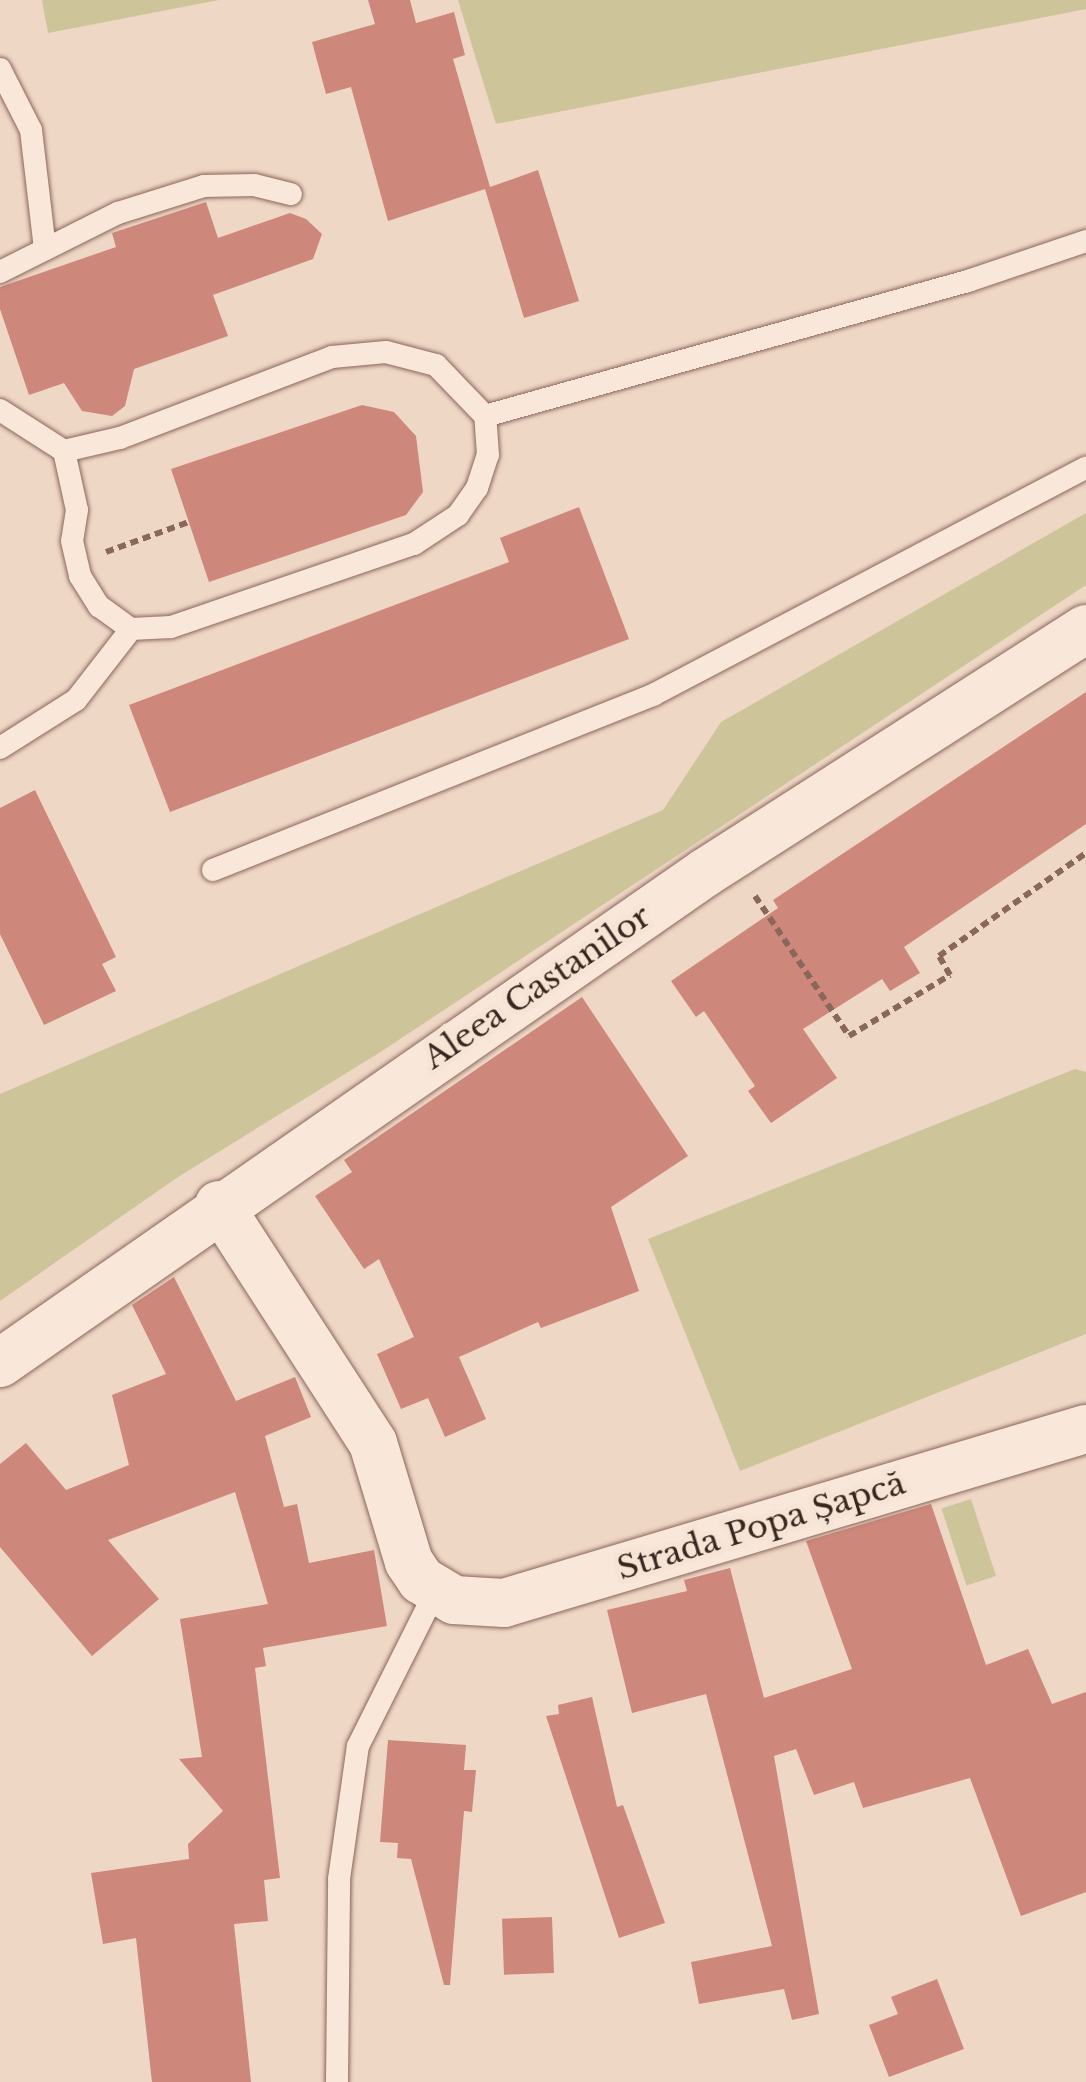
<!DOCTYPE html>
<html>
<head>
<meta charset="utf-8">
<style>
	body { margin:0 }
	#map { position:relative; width:1086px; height:2082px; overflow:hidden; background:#efd7c6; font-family:"Libre Baskerville",serif }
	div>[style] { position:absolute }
	.green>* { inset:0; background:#cdc599; transform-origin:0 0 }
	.building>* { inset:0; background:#cd877b; transform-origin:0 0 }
	.path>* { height:6px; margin-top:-3px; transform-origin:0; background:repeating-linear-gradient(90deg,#8a675b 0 8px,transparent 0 13px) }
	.roads { filter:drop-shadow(0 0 2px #8a675b) drop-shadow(0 0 2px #8a675b) }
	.lane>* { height:22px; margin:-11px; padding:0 11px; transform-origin:11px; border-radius:11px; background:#f9e7d9 }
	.street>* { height:48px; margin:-24px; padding:0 24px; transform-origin:24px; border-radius:24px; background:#f9e7d9 }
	span { translate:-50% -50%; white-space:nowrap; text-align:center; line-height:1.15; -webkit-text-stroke:10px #f6e4d5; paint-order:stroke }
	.street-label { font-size:32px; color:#3a251f }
</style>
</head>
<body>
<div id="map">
	<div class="green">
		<div style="clip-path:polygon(42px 0,219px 0,48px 33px)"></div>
		<div style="clip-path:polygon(458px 0,1086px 0,1086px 9px,496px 124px)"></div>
		<div style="clip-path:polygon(1086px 513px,1086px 585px,379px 1053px,178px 1177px,0 1301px,0 1094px,663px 810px,721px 722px)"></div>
		<div style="clip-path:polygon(1075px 1069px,1086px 1072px,1086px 1334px,740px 1471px,648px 1239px)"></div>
		<div style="left:971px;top:1499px;width:81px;height:31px;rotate:72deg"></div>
	</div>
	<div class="building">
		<div style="clip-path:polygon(368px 0,410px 0,416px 23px,454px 12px,465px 55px,453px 59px,490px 187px,538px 170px,579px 301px,524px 318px,485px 189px,388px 221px,351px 87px,326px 94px,312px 42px,375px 24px)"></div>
		<div style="clip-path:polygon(206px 202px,218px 238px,290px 213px,306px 219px,322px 234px,313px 259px,213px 295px,228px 336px,134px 369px,125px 406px,112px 416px,82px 411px,64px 383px,29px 395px,0 309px,0 287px,116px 247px,112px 233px)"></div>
		<div style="clip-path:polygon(362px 405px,394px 412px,416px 436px,423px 492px,406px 515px,209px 582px,171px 469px)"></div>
		<div style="clip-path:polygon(579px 507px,629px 639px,170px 812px,129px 705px,509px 562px,500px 538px)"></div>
		<div style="clip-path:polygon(1086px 692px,1086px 824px,904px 947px,920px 973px,890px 991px,882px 979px,803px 1029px,837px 1078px,771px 1123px,748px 1091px,755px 1086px,704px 1011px,696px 1017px,671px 981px,778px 908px,773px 900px)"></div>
		<div style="clip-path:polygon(35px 790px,116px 957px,102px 964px,116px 991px,44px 1025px,0 934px,0 808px)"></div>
		<div style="clip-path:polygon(582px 997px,688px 1156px,611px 1207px,639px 1291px,541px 1328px,538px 1322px,459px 1357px,486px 1419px,445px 1437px,428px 1398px,401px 1409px,377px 1354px,414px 1337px,379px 1259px,364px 1269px,315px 1196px,352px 1172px,344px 1160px)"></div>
		<div style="clip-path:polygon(174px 1277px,236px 1401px,295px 1377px,311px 1417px,265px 1436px,284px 1507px,297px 1504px,309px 1563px,374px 1550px,387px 1626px,263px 1648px,266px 1666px,255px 1668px,280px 1878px,264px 1880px,268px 1921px,234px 1924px,251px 2082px,152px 2082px,136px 1938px,103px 1944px,91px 1873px,189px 1859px,188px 1844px,223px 1811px,179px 1759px,202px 1757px,180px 1619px,268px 1604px,235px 1492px,108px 1540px,159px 1599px,92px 1656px,0 1547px,0 1464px,26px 1443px,66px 1490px,129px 1465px,112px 1395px,166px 1374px,132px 1305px)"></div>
		<div style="clip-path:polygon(931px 1504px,986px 1665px,1028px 1649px,1052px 1704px,1086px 1692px,1086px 1892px,1021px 1916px,970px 1778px,863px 1808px,854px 1782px,814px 1795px,796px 1749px,774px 1756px,819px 2014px,792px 2020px,784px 1989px,699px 2004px,691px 1962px,772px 1946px,706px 1694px,632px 1713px,607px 1610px,687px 1591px,684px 1580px,730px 1568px,764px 1698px,852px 1669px,806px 1541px)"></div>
		<div style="clip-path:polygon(592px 1697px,617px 1807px,623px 1805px,665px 1923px,619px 1938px,546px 1716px,559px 1714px,558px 1705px)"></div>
		<div style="clip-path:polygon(388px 1740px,466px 1745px,464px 1770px,476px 1770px,472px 1812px,464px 1811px,450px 1985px,444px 1985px,411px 1859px,397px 1858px,398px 1843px,380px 1842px)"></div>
		<div style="left:552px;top:1917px;width:56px;height:50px;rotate:88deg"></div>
		<div style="clip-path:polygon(937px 1979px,964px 2049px,889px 2077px,869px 2025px,898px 2014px,891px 1997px)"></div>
	</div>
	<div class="path">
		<div style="left:106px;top:552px;width:88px;rotate:-19.9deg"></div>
		<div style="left:755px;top:896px;width:169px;rotate:56.1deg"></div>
		<div style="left:849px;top:1036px;width:118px;rotate:-31.1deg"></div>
		<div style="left:950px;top:975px;width:22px;rotate:-120deg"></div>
		<div style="left:939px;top:956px;width:179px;rotate:-35deg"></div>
	</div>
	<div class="roads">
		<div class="lane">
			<div style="left:0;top:69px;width:68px;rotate:63.1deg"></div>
			<div style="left:31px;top:130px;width:120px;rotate:83.3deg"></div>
			<div style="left:0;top:272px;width:132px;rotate:-26.6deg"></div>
			<div style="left:118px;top:213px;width:90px;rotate:-17.4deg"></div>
			<div style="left:204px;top:186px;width:50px;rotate:-1.1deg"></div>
			<div style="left:254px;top:185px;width:38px;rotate:14deg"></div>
			<div style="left:0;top:410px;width:76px;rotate:32.6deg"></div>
			<div style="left:64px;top:451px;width:60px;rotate:77.6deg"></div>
			<div style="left:77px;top:510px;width:31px;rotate:99deg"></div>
			<div style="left:72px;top:541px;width:36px;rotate:77deg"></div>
			<div style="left:80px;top:576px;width:36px;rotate:58deg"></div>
			<div style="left:99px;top:606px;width:39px;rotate:36deg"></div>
			<div style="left:131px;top:629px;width:40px;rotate:-2.9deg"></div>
			<div style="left:171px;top:627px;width:257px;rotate:-18.9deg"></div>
			<div style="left:414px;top:544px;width:53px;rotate:-33.4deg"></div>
			<div style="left:458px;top:515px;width:33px;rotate:-55deg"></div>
			<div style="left:477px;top:488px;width:35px;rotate:-72deg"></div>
			<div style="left:488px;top:455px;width:39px;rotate:-94deg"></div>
			<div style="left:64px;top:451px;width:57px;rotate:-13.1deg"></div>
			<div style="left:120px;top:438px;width:227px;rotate:-20.9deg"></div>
			<div style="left:332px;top:357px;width:54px;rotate:-5.3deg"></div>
			<div style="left:386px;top:352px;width:52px;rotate:14.6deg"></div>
			<div style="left:436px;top:365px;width:71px;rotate:46.1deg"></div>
			<div style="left:485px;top:416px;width:502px;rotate:-15.62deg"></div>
			<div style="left:968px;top:281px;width:125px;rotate:-18.7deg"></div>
			<div style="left:0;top:748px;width:90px;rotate:-32.3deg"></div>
			<div style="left:76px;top:700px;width:90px;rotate:-52.2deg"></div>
			<div style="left:213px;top:870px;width:474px;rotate:-21.7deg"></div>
			<div style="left:653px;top:695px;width:489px;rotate:-27.7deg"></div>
			<div style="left:337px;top:2082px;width:203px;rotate:-89.4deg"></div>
			<div style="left:339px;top:1879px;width:134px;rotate:-81.9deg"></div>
			<div style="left:358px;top:1746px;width:172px;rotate:-63.4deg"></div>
		</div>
		<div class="street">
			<div style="left:219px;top:1205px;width:283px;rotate:57.1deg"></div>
			<div style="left:373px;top:1443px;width:124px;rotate:73.2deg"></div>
			<div style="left:409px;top:1562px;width:22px;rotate:56deg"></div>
			<div style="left:421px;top:1580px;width:39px;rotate:31deg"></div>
			<div style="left:454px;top:1600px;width:50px;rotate:3.4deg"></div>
			<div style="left:504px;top:1603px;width:607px;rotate:-16.65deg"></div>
			<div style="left:0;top:1363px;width:860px;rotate:-34.82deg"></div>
			<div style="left:706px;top:872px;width:451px;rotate:-32.6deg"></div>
		</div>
	</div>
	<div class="street-label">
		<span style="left:537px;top:987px;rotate:-34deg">Aleea Castanilor</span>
		<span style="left:761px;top:1526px;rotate:-17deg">Strada Popa Șapcă</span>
	</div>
</div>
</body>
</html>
